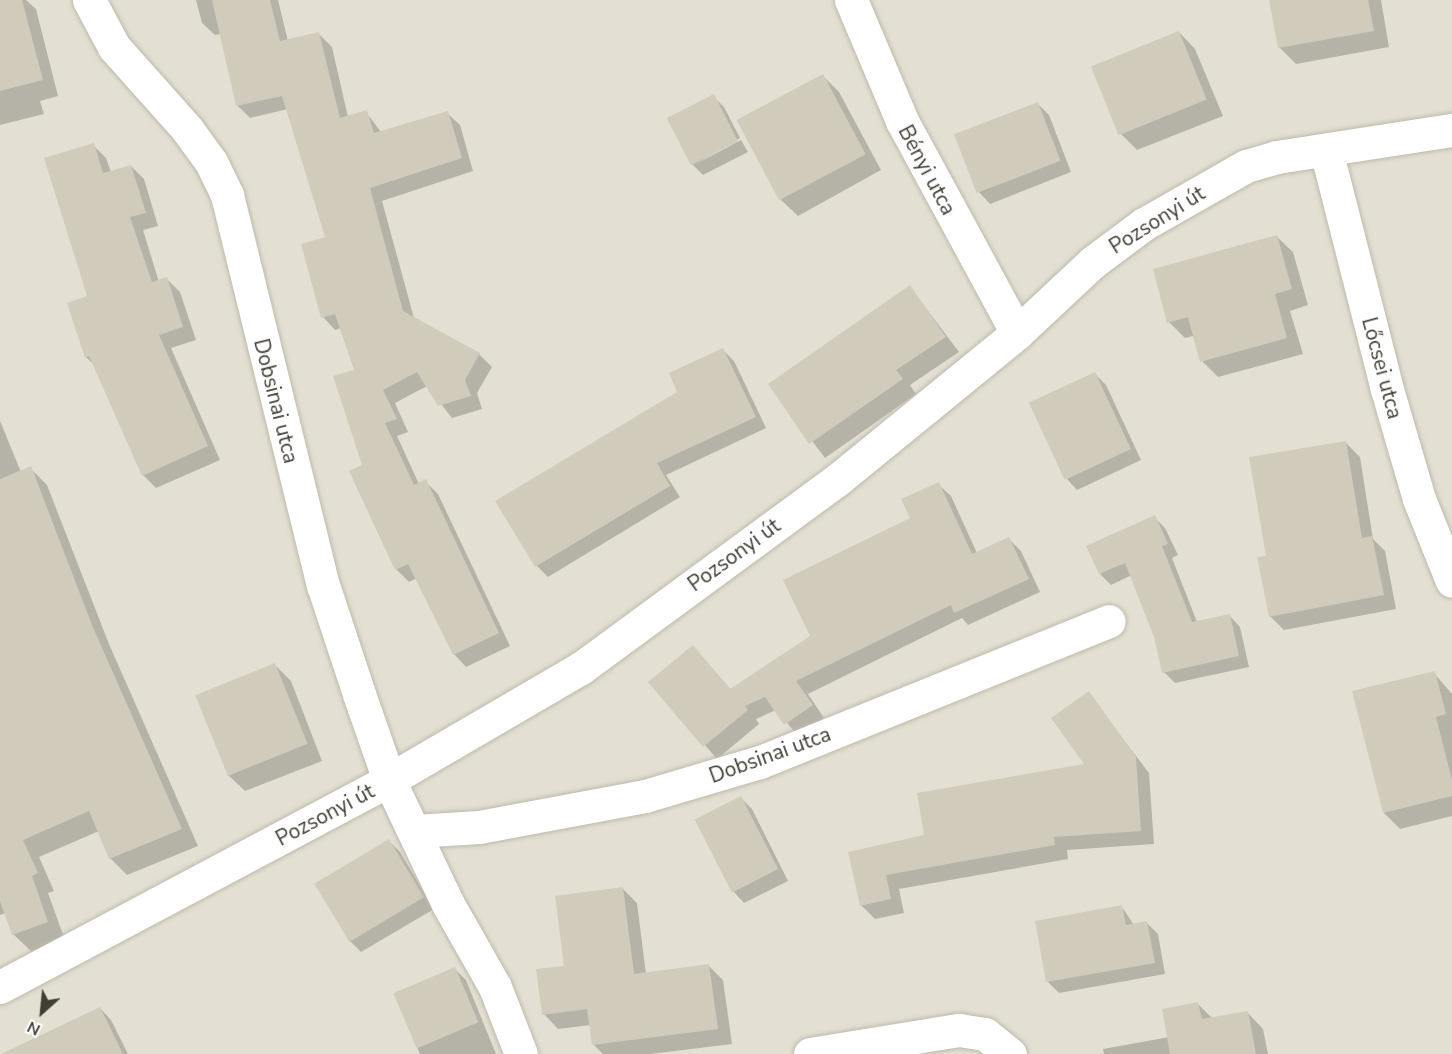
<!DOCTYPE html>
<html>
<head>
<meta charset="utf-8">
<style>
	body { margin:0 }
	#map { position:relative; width:1452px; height:1054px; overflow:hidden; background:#f0eee4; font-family:"Nunito Sans",sans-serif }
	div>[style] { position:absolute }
	.residential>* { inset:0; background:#e3e0d3; transform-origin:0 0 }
	.shadow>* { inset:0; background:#0003 }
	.building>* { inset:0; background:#d0cbbb; transform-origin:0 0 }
	.roads { filter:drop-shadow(0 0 2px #bdb9ab) drop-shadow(0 0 2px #bdb9ab) }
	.minor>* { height:33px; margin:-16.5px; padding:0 16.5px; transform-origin:16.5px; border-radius:16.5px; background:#fff }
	span { translate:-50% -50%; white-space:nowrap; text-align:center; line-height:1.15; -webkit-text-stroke:5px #fff; paint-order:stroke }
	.street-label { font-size:21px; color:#413e35 }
	.north { position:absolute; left:12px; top:982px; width:60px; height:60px; -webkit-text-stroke:4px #fff; paint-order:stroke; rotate:207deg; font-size:16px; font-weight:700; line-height:24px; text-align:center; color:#413e35 }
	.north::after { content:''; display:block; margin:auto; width:21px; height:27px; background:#413e35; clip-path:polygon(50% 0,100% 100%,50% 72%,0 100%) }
</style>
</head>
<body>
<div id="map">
	<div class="residential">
		<div style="left:0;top:0;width:1452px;height:1054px"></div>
	</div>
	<div class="shadow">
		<div style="clip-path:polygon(0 0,26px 0,36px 9px,58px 96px,40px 101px,44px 114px,0 125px)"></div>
		<div style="clip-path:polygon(196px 0,278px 0,288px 41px,319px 34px,332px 47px,348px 117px,366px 112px,381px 132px,447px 113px,460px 125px,473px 171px,382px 201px,414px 318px,479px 354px,492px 367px,477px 393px,482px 409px,452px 418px,427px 386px,395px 403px,408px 432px,397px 436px,419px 484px,425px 481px,438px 494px,510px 646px,466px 667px,454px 654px,417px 578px,409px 582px,396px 569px,364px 465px,355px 371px,341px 328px,335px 330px,323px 317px,327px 238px,288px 109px,250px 118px,237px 105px,221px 34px,215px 35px,202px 23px)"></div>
		<div style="clip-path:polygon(1271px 0,1381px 0,1389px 47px,1296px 64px,1280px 48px)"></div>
		<div style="clip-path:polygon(1179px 32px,1195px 49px,1223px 116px,1137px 150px,1121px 134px)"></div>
		<div style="clip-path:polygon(823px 76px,839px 92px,881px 170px,798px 216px,781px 200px)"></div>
		<div style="clip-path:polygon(713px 96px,724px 107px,740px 138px,694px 165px,741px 140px,748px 152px,703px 175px,692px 164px)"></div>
		<div style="clip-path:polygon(1037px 103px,1049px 115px,1071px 172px,990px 204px,979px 192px)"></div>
		<div style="clip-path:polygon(93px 145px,106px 158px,111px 172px,131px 166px,144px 179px,158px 226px,143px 230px,159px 282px,167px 279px,180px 292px,196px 340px,171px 348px,220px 460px,156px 488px,143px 475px,95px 366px,86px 357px)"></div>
		<div style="clip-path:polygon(1276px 236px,1293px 252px,1308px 305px,1290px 311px,1303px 354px,1218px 377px,1202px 361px,1193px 336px,1185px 338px,1169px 322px)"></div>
		<div style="clip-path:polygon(910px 287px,959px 352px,910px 385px,916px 394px,825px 458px,770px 385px)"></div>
		<div style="clip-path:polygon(723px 350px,734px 361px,766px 428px,666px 475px,680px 497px,548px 577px,537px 566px,497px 501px,679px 392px)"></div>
		<div style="clip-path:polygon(1094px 373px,1106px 385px,1141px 460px,1077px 490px,1066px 478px)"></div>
		<div style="clip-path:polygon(0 421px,21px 472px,30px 468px,47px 485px,109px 644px,198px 846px,127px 875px,110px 858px,99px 831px,39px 857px,54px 891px,48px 893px,65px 940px,31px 951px,13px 934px,6px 913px,0 915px)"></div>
		<div style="clip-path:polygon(1346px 443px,1360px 457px,1373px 539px,1385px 551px,1396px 609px,1284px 630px,1270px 616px,1268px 557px)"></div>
		<div style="clip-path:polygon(938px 484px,951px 496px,977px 553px,1009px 539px,1021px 551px,1040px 592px,968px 625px,962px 618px,808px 694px,824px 718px,798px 736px,776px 710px,756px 719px,759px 724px,717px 759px,651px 683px,705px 660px,731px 690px,812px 636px)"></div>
		<div style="clip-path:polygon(1154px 517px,1165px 528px,1178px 555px,1172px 558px,1197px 622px,1229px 615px,1240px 627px,1249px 667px,1175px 683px,1164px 672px,1156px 637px,1132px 575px,1111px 585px,1100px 574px)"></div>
		<div style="clip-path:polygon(275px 665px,291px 681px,322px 761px,245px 791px,228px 775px)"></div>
		<div style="clip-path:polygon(1434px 673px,1452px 694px,1452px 816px,1400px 829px,1384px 813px)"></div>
		<div style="clip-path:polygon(1088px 693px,1149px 773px,1154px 844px,1067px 850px,1068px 859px,899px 889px,904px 913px,875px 919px,861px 905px,850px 853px,926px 837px,1087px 765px)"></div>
		<div style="clip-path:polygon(741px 798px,752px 809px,788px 881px,744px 903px,733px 891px,696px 820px)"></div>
		<div style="clip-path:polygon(389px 841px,400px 852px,434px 909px,361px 952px,350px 941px,316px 883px)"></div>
		<div style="clip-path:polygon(622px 888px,637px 903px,646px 974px,709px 966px,723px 980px,732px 1044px,650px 1054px,603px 1054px,594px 1045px,591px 1025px,558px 1029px,544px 1014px,566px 967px)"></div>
		<div style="clip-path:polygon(1122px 907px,1134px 925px,1147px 923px,1158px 934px,1165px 974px,1059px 993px,1048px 982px)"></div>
		<div style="clip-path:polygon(455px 969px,466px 980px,496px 1054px,420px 1054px,395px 994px)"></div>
		<div style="clip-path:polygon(1198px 1004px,1213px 1019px,1247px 1012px,1263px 1029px,1268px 1054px,1104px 1054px,1103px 1049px,1169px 1037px)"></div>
		<div style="clip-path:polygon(100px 1008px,111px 1020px,128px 1054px,8px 1054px)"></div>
	</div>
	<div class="building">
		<div style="clip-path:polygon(0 0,22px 0,43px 80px,0 91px)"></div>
		<div style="clip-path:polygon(212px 0,270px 0,280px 41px,319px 32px,340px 118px,367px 110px,374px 133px,448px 111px,462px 158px,370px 188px,403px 311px,480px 353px,465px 380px,471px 396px,438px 406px,417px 372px,383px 390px,397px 419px,385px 423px,414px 485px,426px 479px,499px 633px,453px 655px,408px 564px,395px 570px,349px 471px,362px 465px,333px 376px,354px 370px,335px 314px,321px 318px,301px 244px,325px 237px,282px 96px,236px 106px)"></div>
		<div style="clip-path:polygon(1269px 0,1368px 0,1374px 31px,1278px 48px)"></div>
		<div style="left:1179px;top:31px;width:74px;height:95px;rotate:68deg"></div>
		<div style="left:823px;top:74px;width:91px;height:98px;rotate:62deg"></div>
		<div style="left:714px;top:94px;width:53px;height:53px;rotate:63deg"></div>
		<div style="left:1038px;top:102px;width:63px;height:90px;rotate:69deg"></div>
		<div style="clip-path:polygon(94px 143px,103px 173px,131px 165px,146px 213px,130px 217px,152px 282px,167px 277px,183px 327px,159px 335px,208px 446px,142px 476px,89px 356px,85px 358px,67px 303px,87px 296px,44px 158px)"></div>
		<div style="clip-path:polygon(1277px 235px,1292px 289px,1275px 294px,1287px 338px,1200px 362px,1188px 317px,1167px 323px,1153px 269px)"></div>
		<div style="clip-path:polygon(910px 285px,946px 337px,896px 370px,903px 379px,809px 444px,768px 384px)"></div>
		<div style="clip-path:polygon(723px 348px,756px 417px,657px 463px,670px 486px,535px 567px,495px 501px,677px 392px,669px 373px)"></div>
		<div style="left:1095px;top:372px;width:85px;height:73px;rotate:65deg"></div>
		<div style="clip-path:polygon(1346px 441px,1362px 538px,1372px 536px,1384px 595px,1269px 617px,1257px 557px,1266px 556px,1249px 457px)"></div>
		<div style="clip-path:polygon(31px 466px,92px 625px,182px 829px,109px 859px,89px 811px,23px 840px,38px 873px,32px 876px,48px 922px,12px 935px,0 901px,0 479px)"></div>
		<div style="clip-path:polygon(939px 482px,972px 554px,1009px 537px,1029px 579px,954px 613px,951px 605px,796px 681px,813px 705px,784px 725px,765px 697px,745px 706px,748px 710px,703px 747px,648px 682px,693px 645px,730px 689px,810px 636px,783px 580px,910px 518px,901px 499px)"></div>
		<div style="clip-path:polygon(1155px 515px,1168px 544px,1162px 546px,1192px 622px,1230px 614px,1239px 656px,1162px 673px,1154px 637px,1125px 563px,1099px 574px,1086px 546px)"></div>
		<div style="left:275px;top:663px;width:87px;height:86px;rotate:68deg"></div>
		<div style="clip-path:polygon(1435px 671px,1446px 714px,1436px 717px,1452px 780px,1452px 796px,1383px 813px,1352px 691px)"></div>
		<div style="clip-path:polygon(1089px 691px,1136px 757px,1141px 831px,1054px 837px,1055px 845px,886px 875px,891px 899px,860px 906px,848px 852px,924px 835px,917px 793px,1084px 764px,1051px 718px)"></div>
		<div style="left:741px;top:796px;width:82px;height:52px;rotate:63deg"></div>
		<div style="left:389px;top:839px;width:68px;height:87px;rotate:59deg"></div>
		<div style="clip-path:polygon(623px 887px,634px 974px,709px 964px,718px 1029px,592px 1045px,587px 1009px,542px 1015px,536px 969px,564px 966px,555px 896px)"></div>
		<div style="clip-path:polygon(1122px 905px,1126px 925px,1147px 921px,1155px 963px,1046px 982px,1035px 921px)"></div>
		<div style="left:455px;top:967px;width:60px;height:67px;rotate:67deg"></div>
		<div style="clip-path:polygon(1198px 1002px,1202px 1019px,1248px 1011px,1256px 1054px,1170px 1054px,1162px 1009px)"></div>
		<div style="clip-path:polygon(100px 1007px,123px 1054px,1px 1054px)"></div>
	</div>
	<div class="roads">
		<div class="minor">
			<div style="left:89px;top:0;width:53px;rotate:62deg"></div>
			<div style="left:114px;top:47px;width:110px;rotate:48.3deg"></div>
			<div style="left:187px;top:129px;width:41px;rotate:54deg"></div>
			<div style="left:211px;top:162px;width:37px;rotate:64deg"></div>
			<div style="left:227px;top:195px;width:402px;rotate:76.2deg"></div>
			<div style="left:323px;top:585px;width:115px;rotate:71.7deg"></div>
			<div style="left:359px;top:694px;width:91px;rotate:70.8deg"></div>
			<div style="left:389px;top:780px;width:137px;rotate:64.6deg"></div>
			<div style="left:448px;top:904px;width:95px;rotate:60.5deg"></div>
			<div style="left:495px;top:987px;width:72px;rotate:68.8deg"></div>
			<div style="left:851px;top:0;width:131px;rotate:67.1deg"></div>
			<div style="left:902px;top:121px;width:241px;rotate:61.5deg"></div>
			<div style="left:1326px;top:150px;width:244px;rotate:75.7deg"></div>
			<div style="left:1386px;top:386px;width:118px;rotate:73.7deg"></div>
			<div style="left:1419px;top:499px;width:88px;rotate:68.1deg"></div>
			<div style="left:415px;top:831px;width:64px;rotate:-3.6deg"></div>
			<div style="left:479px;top:827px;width:169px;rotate:-10.6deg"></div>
			<div style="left:645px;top:796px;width:120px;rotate:-16.5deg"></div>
			<div style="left:760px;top:762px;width:376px;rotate:-22deg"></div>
			<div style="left:0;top:987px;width:441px;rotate:-28deg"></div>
			<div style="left:389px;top:780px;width:222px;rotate:-30.3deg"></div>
			<div style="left:581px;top:668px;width:318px;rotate:-36.3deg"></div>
			<div style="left:837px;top:480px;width:232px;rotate:-39.2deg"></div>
			<div style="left:1017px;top:333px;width:104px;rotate:-43.1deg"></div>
			<div style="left:1093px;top:262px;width:64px;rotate:-36.7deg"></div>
			<div style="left:1144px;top:224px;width:117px;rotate:-29.6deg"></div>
			<div style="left:1246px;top:166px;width:32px;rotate:-16deg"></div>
			<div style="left:1277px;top:157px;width:177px;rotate:-8.8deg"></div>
			<div style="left:810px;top:1054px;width:151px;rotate:-9.2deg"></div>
			<div style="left:959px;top:1030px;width:26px;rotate:9deg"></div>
			<div style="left:985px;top:1034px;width:32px;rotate:39deg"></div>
		</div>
	</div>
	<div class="street-label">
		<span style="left:927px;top:170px;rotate:62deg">Bényi utca</span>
		<span style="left:1157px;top:220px;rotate:-32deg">Pozsonyi út</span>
		<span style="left:1382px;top:368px;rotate:75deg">Lőcsei utca</span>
		<span style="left:276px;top:401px;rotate:76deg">Dobsinai utca</span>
		<span style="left:734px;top:555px;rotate:-36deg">Pozsonyi út</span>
		<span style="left:770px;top:755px;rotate:-20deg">Dobsinai utca</span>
		<span style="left:325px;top:815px;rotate:-28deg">Pozsonyi út</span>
	</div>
	<div class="north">N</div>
</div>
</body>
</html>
